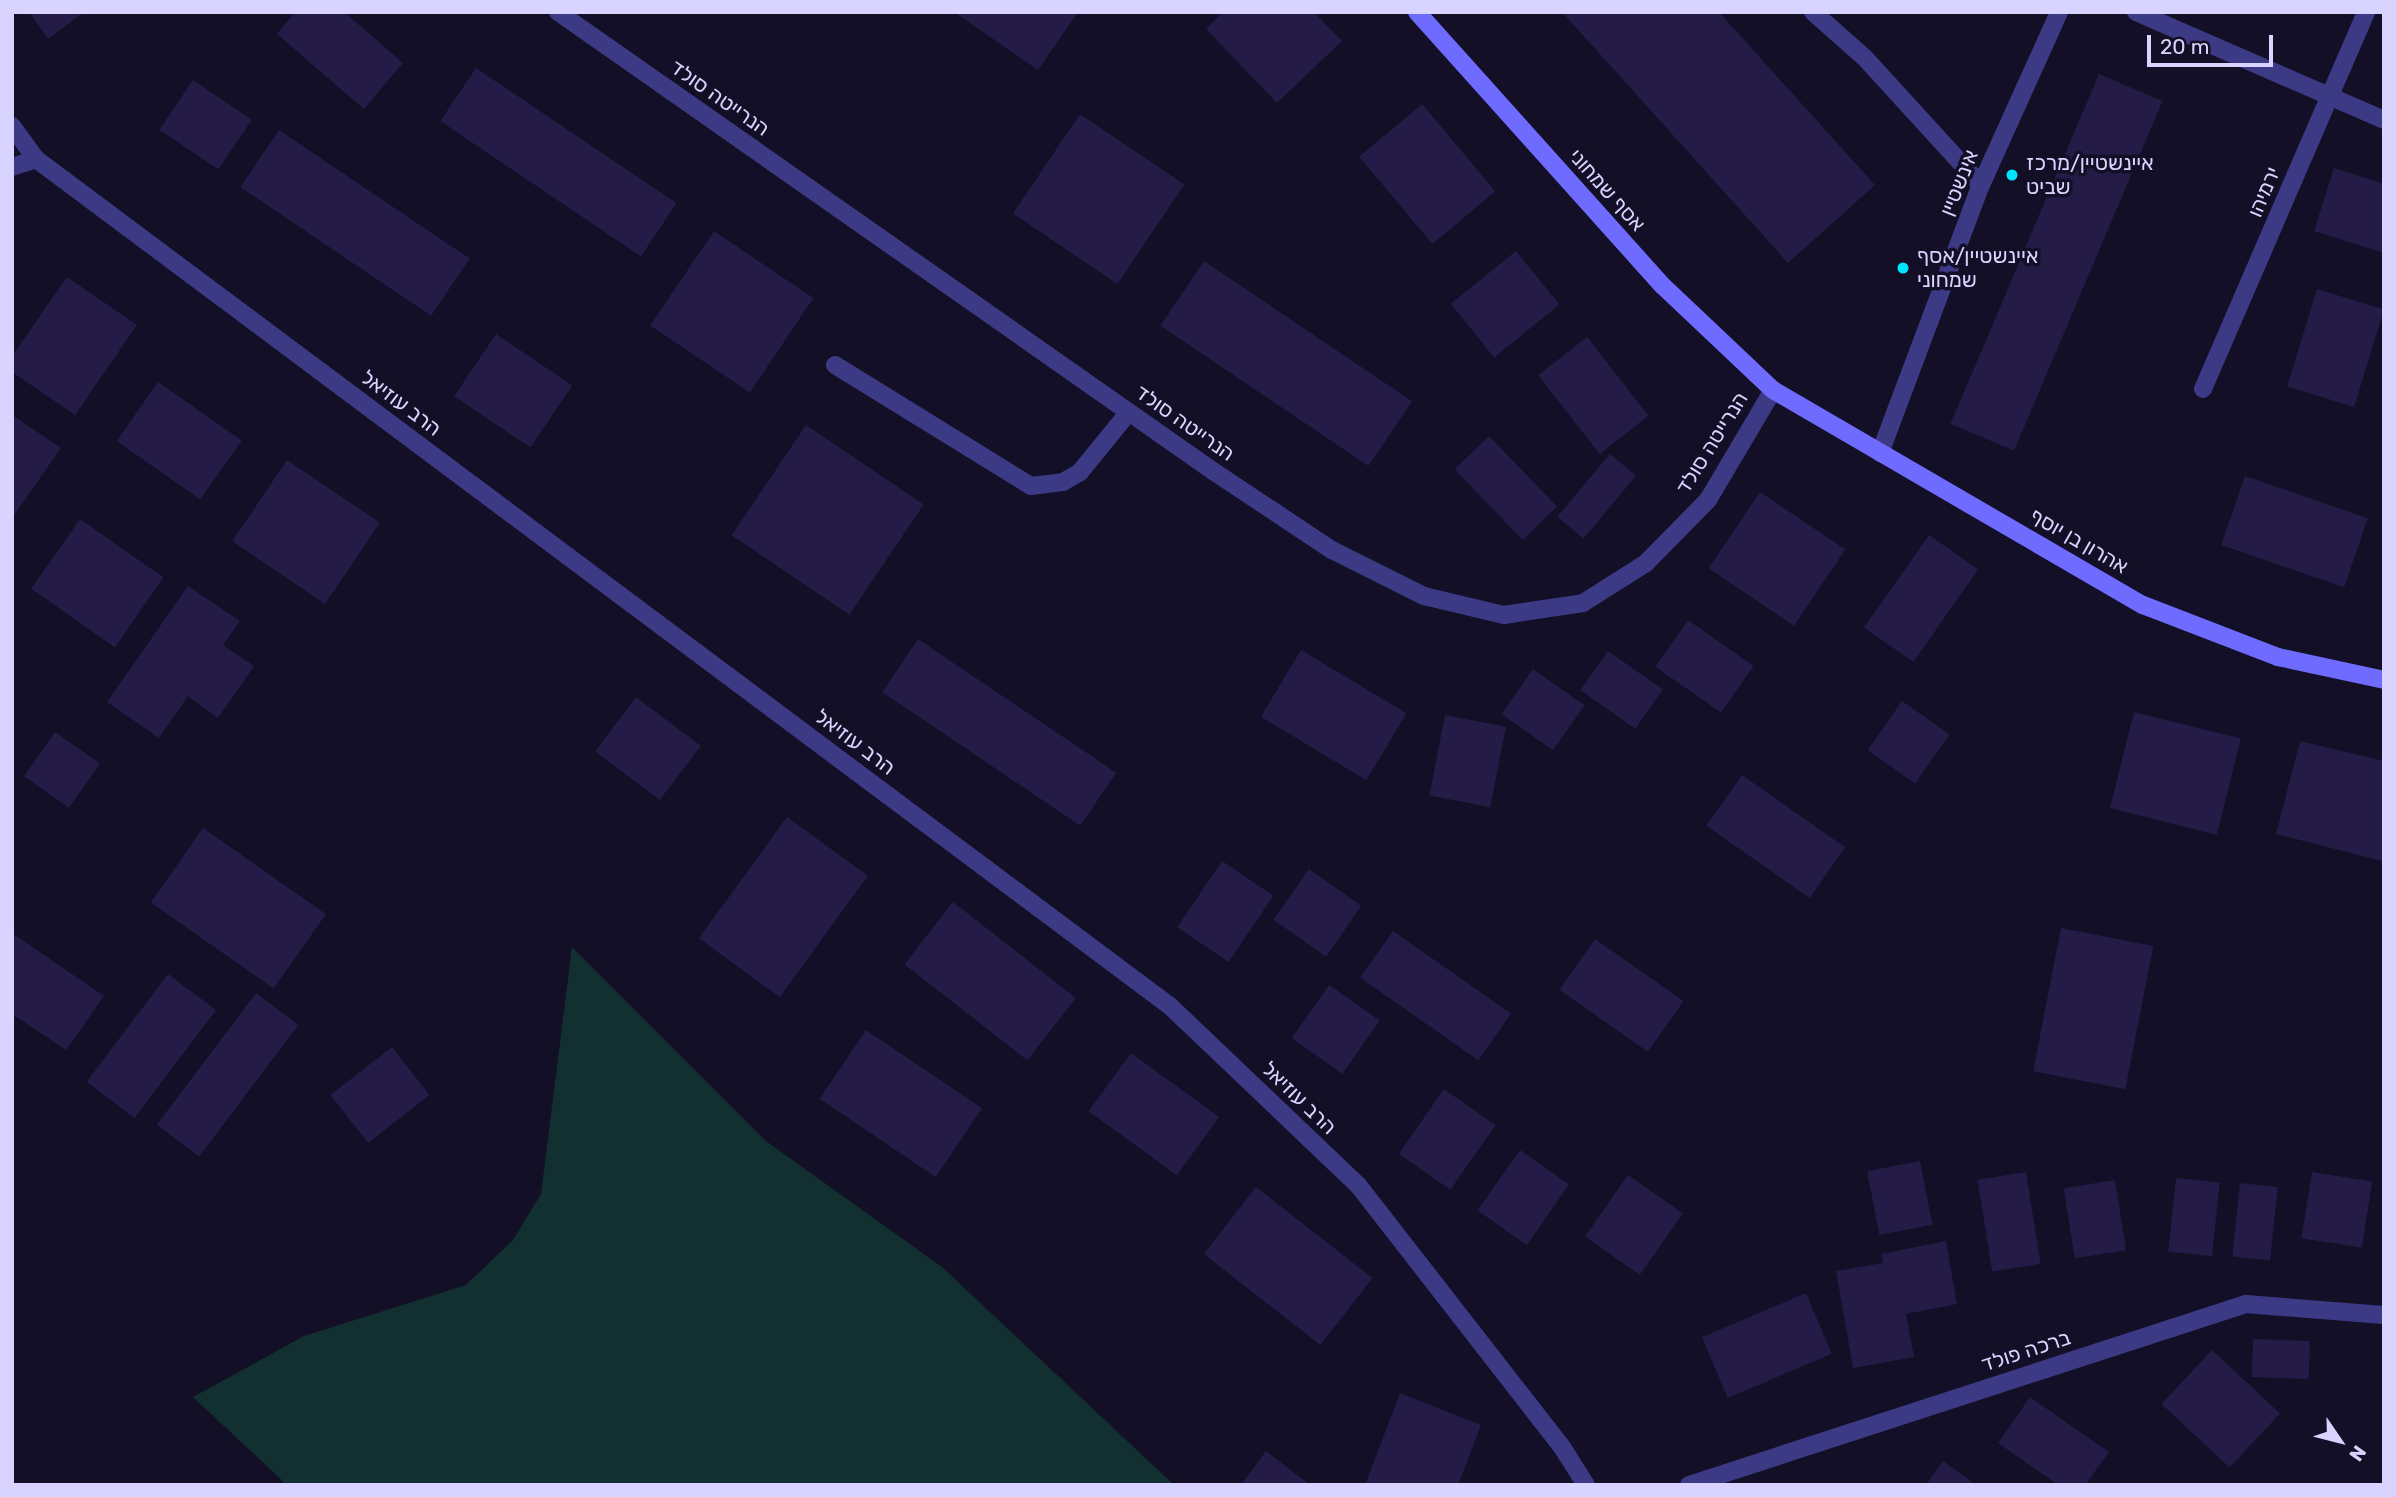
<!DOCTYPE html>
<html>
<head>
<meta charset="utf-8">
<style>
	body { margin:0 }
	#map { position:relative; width:2396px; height:1497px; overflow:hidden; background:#130f26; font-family:Rubik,Heebo,sans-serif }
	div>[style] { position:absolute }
	.green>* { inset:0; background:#12302f }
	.building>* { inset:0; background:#241b47; transform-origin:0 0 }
	.lane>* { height:18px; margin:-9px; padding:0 9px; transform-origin:9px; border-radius:9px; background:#3d3a85 }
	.street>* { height:18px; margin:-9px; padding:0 9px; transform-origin:9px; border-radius:9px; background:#3d3a85 }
	.secondary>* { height:18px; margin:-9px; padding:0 9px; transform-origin:9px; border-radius:9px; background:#6f6bff }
	.dots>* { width:19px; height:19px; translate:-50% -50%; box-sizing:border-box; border:4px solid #130f26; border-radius:50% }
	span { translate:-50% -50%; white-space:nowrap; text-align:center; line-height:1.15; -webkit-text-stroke:7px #130f26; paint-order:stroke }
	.street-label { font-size:21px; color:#d9d4ff }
	.poi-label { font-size:21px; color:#d9d4ff }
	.left { translate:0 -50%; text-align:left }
	.frame { position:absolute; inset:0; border:14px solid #d9d4ff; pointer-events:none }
	.north { position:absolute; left:2305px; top:1406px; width:70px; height:70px; -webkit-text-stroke:5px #130f26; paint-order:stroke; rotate:125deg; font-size:19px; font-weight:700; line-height:28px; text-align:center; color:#d9d4ff }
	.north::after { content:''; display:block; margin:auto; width:24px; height:32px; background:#d9d4ff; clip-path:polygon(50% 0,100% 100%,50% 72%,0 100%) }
	.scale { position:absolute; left:2147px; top:35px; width:126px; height:32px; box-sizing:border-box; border:4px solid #d9d4ff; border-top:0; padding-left:9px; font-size:21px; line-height:24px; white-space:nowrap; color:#d9d4ff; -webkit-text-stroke:5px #130f26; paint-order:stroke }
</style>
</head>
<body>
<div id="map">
	<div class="green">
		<div style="clip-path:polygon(572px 947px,766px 1141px,942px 1267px,1174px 1485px,287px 1485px,193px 1397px,304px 1336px,466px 1285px,513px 1240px,541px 1194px)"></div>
	</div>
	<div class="building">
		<div style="clip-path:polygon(29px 12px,84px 12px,48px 39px)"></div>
		<div style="clip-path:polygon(295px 12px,344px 12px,403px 63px,364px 109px,277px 34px)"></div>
		<div style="clip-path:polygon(954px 12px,1078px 12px,1038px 70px)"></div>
		<div style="clip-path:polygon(1223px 12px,1314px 12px,1342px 41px,1277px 103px,1206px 29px)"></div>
		<div style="clip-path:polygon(1562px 12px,1719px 12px,1875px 185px,1788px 263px)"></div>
		<div style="left:476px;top:68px;width:242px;height:64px;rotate:34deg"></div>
		<div style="left:2099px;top:74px;width:69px;height:380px;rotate:23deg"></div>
		<div style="left:193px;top:80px;width:71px;height:60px;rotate:34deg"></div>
		<div style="left:1422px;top:104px;width:114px;height:82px;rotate:50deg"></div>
		<div style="left:1080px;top:114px;width:126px;height:120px;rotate:34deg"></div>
		<div style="left:279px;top:130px;width:230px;height:69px;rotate:34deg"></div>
		<div style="clip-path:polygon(2334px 168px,2384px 184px,2384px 253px,2314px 231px)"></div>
		<div style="left:714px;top:231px;width:120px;height:114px;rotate:34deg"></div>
		<div style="left:1516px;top:251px;width:69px;height:84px;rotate:51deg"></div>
		<div style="left:1204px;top:261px;width:251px;height:78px;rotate:34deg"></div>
		<div style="clip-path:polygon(67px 277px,137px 325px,75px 415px,12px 372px,12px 356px)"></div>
		<div style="left:2317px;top:289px;width:70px;height:102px;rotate:17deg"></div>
		<div style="left:496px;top:334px;width:92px;height:75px;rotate:34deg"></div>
		<div style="left:1587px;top:337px;width:100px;height:62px;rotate:52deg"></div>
		<div style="left:158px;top:382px;width:102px;height:72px;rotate:35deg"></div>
		<div style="clip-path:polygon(12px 415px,61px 448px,12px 518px)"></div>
		<div style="left:806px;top:425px;width:142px;height:133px;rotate:34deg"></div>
		<div style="left:1489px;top:436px;width:98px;height:48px;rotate:46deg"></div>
		<div style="left:1610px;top:454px;width:34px;height:82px;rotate:40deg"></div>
		<div style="left:287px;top:460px;width:112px;height:98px;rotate:34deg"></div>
		<div style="left:2245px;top:476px;width:130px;height:73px;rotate:19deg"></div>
		<div style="left:1760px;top:492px;width:103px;height:92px;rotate:34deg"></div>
		<div style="left:80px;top:519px;width:102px;height:85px;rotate:35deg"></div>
		<div style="left:1929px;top:535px;width:60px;height:113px;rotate:35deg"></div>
		<div style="clip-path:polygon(188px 586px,240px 621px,223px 645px,254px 666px,218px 718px,188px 696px,159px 738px,107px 702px)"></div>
		<div style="left:1688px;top:620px;width:80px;height:57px;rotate:35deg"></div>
		<div style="left:918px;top:639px;width:239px;height:64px;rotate:34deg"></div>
		<div style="left:1301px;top:650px;width:123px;height:78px;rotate:31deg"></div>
		<div style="left:1608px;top:651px;width:67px;height:48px;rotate:35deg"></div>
		<div style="left:1533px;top:669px;width:63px;height:55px;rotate:35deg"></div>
		<div style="left:636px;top:697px;width:81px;height:68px;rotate:37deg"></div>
		<div style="left:1902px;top:701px;width:58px;height:60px;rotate:35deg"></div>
		<div style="left:2134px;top:712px;width:110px;height:99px;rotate:14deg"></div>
		<div style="left:1445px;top:715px;width:62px;height:82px;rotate:11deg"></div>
		<div style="left:55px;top:732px;width:55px;height:54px;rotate:35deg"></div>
		<div style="clip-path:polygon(2300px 741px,2384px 761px,2382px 861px,2276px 834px)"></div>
		<div style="left:1742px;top:775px;width:126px;height:62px;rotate:35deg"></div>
		<div style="left:787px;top:817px;width:100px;height:150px;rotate:36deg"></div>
		<div style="left:203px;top:828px;width:150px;height:91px;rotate:35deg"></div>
		<div style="left:1222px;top:861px;width:62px;height:80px;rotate:34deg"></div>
		<div style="left:1309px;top:869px;width:64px;height:62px;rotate:35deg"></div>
		<div style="left:953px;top:902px;width:156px;height:79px;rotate:38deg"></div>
		<div style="left:2061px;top:928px;width:94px;height:146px;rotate:11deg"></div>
		<div style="left:1393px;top:931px;width:144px;height:57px;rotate:35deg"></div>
		<div style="clip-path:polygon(12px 933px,104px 996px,66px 1050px,12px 1014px)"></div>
		<div style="left:1595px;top:939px;width:108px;height:62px;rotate:35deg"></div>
		<div style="left:168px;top:974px;width:60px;height:135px;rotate:37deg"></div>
		<div style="left:1329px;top:985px;width:62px;height:65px;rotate:35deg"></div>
		<div style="left:256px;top:993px;width:53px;height:165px;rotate:37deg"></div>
		<div style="left:866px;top:1030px;width:140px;height:83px;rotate:34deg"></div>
		<div style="left:392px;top:1047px;width:61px;height:78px;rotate:52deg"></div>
		<div style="left:1131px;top:1053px;width:109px;height:72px;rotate:36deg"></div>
		<div style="left:1444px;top:1089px;width:63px;height:79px;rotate:35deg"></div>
		<div style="left:1520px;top:1150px;width:60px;height:74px;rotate:35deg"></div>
		<div style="left:1920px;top:1161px;width:65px;height:54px;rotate:79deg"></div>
		<div style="left:2026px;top:1172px;width:93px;height:49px;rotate:81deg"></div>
		<div style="left:2312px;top:1172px;width:61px;height:67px;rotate:9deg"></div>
		<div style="left:1628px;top:1175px;width:67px;height:75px;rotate:35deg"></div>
		<div style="left:2176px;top:1178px;width:44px;height:74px;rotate:6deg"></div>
		<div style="left:2115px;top:1180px;width:71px;height:52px;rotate:81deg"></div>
		<div style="left:2240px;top:1183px;width:38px;height:74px;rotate:6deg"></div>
		<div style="left:1256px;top:1187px;width:148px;height:85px;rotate:38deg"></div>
		<div style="clip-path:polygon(1946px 1241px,1957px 1304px,1906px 1314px,1914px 1357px,1853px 1368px,1836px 1271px,1883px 1263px,1881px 1254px)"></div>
		<div style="left:1806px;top:1293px;width:66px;height:113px;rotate:67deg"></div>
		<div style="left:2253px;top:1339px;width:57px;height:38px;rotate:2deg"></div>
		<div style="left:2212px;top:1350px;width:93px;height:74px;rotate:43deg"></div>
		<div style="clip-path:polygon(1400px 1393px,1481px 1425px,1458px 1485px,1365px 1485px)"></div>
		<div style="clip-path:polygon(2030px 1397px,2109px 1452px,2085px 1485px,2058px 1485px,1998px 1443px)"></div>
		<div style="clip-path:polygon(1266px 1451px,1310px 1485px,1241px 1485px)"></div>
		<div style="clip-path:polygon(1943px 1461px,1976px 1485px,1926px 1485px)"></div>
	</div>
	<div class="lane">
		<div style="left:1813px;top:12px;width:69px;rotate:41.5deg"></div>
		<div style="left:1865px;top:58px;width:172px;rotate:47.6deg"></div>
		<div style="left:835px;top:365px;width:230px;rotate:31.7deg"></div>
		<div style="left:1031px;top:486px;width:32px;rotate:-7deg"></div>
		<div style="left:1063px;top:482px;width:20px;rotate:-30deg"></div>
		<div style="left:1080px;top:472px;width:77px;rotate:-50.8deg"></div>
	</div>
	<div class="street">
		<div style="left:558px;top:12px;width:800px;rotate:35.02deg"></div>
		<div style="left:1213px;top:471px;width:143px;rotate:33.6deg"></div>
		<div style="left:1332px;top:550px;width:103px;rotate:26.6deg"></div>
		<div style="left:1424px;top:596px;width:82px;rotate:13.4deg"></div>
		<div style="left:1504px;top:615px;width:80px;rotate:-8.6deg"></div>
		<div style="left:1583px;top:603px;width:75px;rotate:-32.4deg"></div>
		<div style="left:1646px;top:563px;width:88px;rotate:-45.5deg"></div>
		<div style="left:1708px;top:500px;width:128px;rotate:-59.4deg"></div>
		<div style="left:2136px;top:12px;width:270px;rotate:23.5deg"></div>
		<div style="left:12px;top:126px;width:41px;rotate:54deg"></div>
		<div style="left:36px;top:159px;width:1417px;rotate:36.76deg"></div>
		<div style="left:1171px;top:1007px;width:258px;rotate:43.6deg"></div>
		<div style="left:1358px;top:1185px;width:332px;rotate:52.1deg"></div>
		<div style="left:1562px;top:1447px;width:45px;rotate:57.7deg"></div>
		<div style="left:12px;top:167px;width:25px;rotate:-18deg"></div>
		<div style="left:2203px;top:389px;width:411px;rotate:-66.6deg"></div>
		<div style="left:1880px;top:453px;width:286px;rotate:-69.4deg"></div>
		<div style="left:1981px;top:185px;width:190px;rotate:-65.7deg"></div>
		<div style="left:1689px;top:1485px;width:586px;rotate:-18deg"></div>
		<div style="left:2246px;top:1304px;width:138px;rotate:4.6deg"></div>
	</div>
	<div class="secondary">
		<div style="left:1417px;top:12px;width:368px;rotate:48.1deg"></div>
		<div style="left:1663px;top:286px;width:151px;rotate:43.4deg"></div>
		<div style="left:1773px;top:390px;width:428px;rotate:30.2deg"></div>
		<div style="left:2143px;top:605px;width:145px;rotate:21.1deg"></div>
		<div style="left:2278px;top:657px;width:108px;rotate:12.2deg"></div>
	</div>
	<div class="dots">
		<div style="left:2012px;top:175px;background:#00e5ff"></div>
		<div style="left:1903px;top:268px;background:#00e5ff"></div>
	</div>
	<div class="street-label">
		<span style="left:720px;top:98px;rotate:35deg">הנרייטה סולד</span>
		<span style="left:1959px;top:183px;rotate:-68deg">אינשטיין</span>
		<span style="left:1607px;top:190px;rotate:48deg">אסף שמחוני</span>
		<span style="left:2264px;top:192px;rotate:-67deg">ירמיהו</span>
		<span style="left:401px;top:403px;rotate:37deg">הרב עוזיאל</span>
		<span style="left:1185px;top:423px;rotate:35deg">הנרייטה סולד</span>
		<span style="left:1712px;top:443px;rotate:-58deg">הנרייטה סולד</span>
		<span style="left:2079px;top:541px;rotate:30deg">אהרון בן יוסף</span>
		<span style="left:855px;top:742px;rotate:37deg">הרב עוזיאל</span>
		<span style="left:1299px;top:1098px;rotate:44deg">הרב עוזיאל</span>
		<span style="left:2026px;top:1351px;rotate:-18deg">ברכה פולד</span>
	</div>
	<div class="poi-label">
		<span class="left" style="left:2026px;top:175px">איינשטיין/מרכז<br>שביט</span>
		<span class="left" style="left:1917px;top:268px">איינשטיין/אסף<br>שמחוני</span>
	</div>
	<div class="frame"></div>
	<div class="north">N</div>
	<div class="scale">20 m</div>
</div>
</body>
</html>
